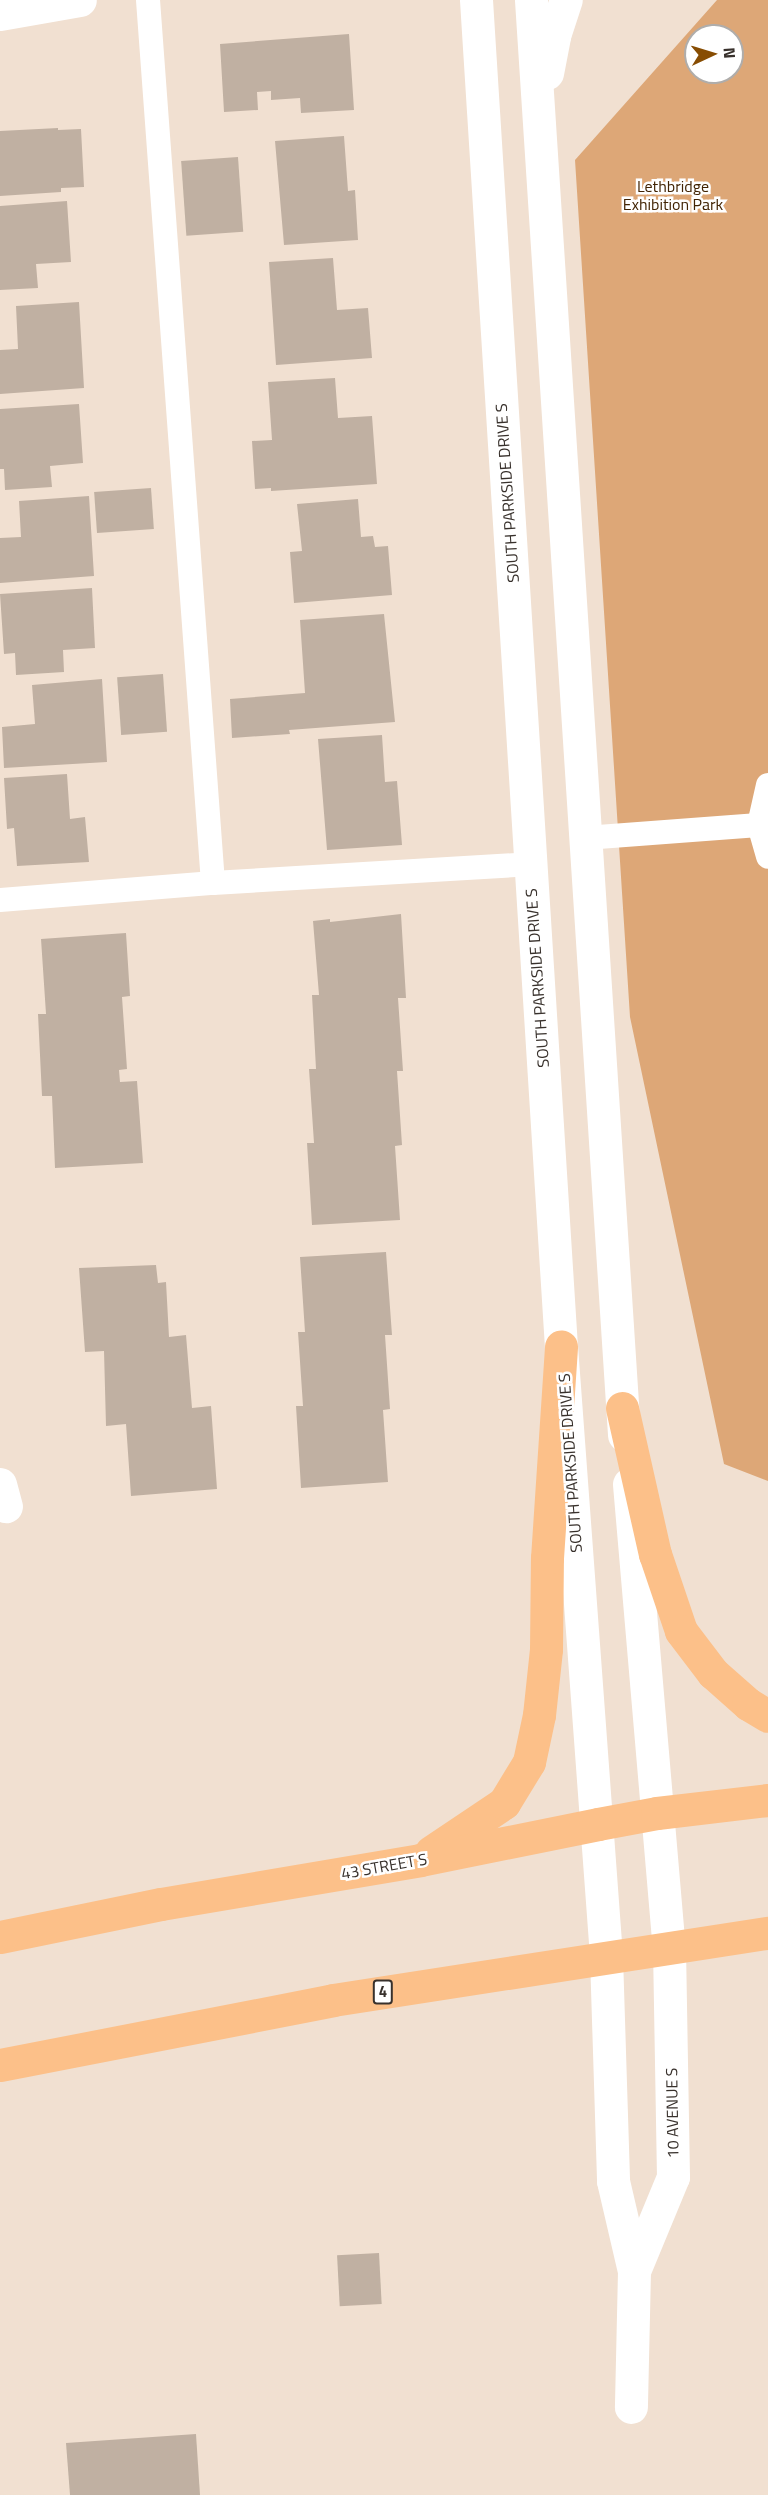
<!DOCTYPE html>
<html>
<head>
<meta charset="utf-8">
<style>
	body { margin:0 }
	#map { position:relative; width:768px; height:2495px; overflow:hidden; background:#f1e0d1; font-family:"Titillium Web",sans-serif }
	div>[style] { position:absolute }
	.green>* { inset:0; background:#dda777 }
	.building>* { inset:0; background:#c0b0a2; transform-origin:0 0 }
	.lane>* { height:24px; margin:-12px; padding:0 12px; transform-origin:12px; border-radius:12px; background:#fff }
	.street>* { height:33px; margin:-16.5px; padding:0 16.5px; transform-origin:16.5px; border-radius:16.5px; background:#fff }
	.secondary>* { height:33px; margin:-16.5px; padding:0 16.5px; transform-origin:16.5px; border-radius:16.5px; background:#fff }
	.highway>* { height:33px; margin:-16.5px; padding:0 16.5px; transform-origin:16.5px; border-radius:16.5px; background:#fcc089 }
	span { translate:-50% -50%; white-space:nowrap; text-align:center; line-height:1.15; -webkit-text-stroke:5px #fff; paint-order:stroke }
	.shield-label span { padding:2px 4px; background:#fff; border:2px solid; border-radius:4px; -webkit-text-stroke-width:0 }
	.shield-label { font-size:15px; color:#38312c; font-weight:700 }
	.park-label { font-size:16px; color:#412303 }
	.street-label { font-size:16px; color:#38312c }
	.north { position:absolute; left:684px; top:24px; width:60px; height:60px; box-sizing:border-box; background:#fff; border:2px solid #afadab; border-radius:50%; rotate:86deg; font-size:16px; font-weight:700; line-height:24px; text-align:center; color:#38312c }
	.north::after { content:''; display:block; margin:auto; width:21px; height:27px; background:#874d03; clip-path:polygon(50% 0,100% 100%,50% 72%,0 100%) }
</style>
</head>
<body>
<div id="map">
	<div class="green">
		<div style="clip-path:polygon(evenodd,717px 0,768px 0,768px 1481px,724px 1464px,630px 1017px,575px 160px,717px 0,696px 36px,732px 36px,732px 72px,696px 72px,696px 36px)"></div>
	</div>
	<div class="building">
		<div style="clip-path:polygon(349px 34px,354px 110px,301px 113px,300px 98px,271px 100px,271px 91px,257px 92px,258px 110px,224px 112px,220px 44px)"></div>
		<div style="clip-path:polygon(58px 128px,58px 130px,81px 129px,84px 187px,61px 188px,61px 192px,0 196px,0 131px)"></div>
		<div style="clip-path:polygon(344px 136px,348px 191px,355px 190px,358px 240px,284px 245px,275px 141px)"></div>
		<div style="left:238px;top:157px;width:75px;height:57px;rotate:86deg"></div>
		<div style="clip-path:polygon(67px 201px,71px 262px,36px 264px,38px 288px,0 290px,0 206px)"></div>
		<div style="clip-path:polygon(333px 258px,337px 310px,368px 308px,372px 358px,276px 365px,269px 262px)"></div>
		<div style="clip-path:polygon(79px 302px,84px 388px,0 394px,0 350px,18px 349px,16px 306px)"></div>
		<div style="clip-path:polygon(335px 378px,338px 418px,372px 416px,377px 484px,271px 491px,271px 488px,255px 489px,252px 441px,272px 440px,268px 382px)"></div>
		<div style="clip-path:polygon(79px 404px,83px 463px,50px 466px,52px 487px,5px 490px,4px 469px,0 469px,0 409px)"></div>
		<div style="left:151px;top:488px;width:41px;height:57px;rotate:86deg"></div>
		<div style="clip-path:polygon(89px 496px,94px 576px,0 583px,0 538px,21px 537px,19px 501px)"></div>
		<div style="clip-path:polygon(358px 499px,361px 537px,373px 536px,375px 547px,388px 546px,392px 595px,294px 603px,290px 552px,302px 551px,297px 504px)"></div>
		<div style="clip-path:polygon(92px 588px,95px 648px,63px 650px,64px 672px,16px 675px,15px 653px,4px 654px,0 594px)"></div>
		<div style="clip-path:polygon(384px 614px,395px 722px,289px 730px,290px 734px,232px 738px,230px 699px,305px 693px,300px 620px)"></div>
		<div style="left:163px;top:674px;width:58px;height:46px;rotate:86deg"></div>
		<div style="clip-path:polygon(102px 679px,107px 762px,4px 768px,2px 727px,35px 724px,32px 685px)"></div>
		<div style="clip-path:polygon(382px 735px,385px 782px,397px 781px,402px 845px,327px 850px,318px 739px)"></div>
		<div style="clip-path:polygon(67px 774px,70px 819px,85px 817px,89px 862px,17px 866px,14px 828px,7px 829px,4px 778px)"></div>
		<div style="clip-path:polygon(401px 914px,406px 998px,398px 998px,403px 1071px,397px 1071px,402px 1145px,395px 1146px,400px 1220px,312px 1225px,307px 1143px,314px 1143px,309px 1069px,316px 1069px,312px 995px,319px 995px,313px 921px,330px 919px,330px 922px)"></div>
		<div style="clip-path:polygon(126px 933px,130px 996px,122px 997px,127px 1069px,119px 1070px,120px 1082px,137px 1081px,143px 1163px,55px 1168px,52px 1096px,42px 1096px,38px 1014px,46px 1014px,41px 939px)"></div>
		<div style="clip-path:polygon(386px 1252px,392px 1335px,385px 1335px,390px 1409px,383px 1410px,388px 1482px,301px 1488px,296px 1406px,303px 1406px,298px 1332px,305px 1332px,300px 1257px)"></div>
		<div style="clip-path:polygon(156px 1265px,158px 1283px,166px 1282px,169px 1337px,186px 1335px,192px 1408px,211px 1406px,217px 1489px,131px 1496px,126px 1424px,106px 1426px,104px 1351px,85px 1352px,79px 1268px)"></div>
		<div style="left:379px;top:2253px;width:51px;height:42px;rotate:87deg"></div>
		<div style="clip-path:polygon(196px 2434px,200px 2495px,70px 2495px,66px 2443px)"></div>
	</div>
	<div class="lane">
		<div style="left:148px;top:0;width:885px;rotate:85.79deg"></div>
		<div style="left:768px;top:785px;width:41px;rotate:102.7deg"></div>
		<div style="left:759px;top:825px;width:33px;rotate:74deg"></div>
		<div style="left:585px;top:838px;width:174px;rotate:-4.3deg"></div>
		<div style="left:0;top:900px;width:214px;rotate:-4.6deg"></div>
		<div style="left:213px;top:883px;width:318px;rotate:-3.4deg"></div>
	</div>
	<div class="street">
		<div style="left:0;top:14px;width:81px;rotate:-9.9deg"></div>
		<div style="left:0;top:1484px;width:23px;rotate:75deg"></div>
		<div style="left:606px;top:1956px;width:225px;rotate:88.2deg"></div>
		<div style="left:613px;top:2181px;width:92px;rotate:76.9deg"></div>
		<div style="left:634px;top:2271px;width:136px;rotate:91.3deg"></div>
		<div style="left:634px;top:2271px;width:102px;rotate:-67.5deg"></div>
		<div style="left:673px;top:2177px;width:230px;rotate:-91deg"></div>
	</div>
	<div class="secondary">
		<div style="left:476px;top:0;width:1349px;rotate:86.39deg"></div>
		<div style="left:561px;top:1346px;width:612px;rotate:85.78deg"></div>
		<div style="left:531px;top:0;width:1438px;rotate:86.29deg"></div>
		<div style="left:547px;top:73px;width:38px;rotate:-79deg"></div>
		<div style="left:554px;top:36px;width:38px;rotate:-72deg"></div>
		<div style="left:629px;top:1484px;width:465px;rotate:85.1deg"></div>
	</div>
	<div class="highway">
		<div style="left:622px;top:1408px;width:150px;rotate:77.3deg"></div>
		<div style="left:655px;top:1554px;width:81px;rotate:71.3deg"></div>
		<div style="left:681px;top:1631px;width:53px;rotate:52.7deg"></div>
		<div style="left:713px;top:1673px;width:47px;rotate:41.5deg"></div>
		<div style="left:748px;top:1704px;width:23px;rotate:31deg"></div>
		<div style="left:431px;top:1852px;width:88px;rotate:-33.9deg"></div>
		<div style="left:504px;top:1803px;width:48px;rotate:-58.6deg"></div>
		<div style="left:529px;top:1762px;width:48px;rotate:-78deg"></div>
		<div style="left:539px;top:1715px;width:66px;rotate:-83.9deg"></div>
		<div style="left:546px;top:1649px;width:91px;rotate:-89.4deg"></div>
		<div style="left:547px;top:1558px;width:212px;rotate:-86.2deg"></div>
		<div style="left:0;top:1937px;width:164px;rotate:-11.6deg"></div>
		<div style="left:161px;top:1904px;width:263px;rotate:-9.6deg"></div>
		<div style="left:420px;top:1860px;width:182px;rotate:-11.4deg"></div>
		<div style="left:598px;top:1824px;width:60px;rotate:-10.6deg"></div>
		<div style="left:657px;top:1813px;width:112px;rotate:-6.7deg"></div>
		<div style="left:0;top:2065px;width:339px;rotate:-11deg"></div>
		<div style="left:333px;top:2000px;width:440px;rotate:-8.8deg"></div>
	</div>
	<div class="shield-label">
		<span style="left:383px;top:1992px">4</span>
	</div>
	<div class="park-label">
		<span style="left:673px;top:195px">Lethbridge<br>Exhibition Park</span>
	</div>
	<div class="street-label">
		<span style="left:507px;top:493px;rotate:-94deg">SOUTH PARKSIDE DRIVE S</span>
		<span style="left:537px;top:978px;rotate:-94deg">SOUTH PARKSIDE DRIVE S</span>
		<span style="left:570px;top:1463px;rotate:-94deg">SOUTH PARKSIDE DRIVE S</span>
		<span style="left:384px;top:1866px;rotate:-10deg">43 STREET S</span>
		<span style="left:672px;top:2113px;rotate:-91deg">10 AVENUE S</span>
	</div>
	<div class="north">N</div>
</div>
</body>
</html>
